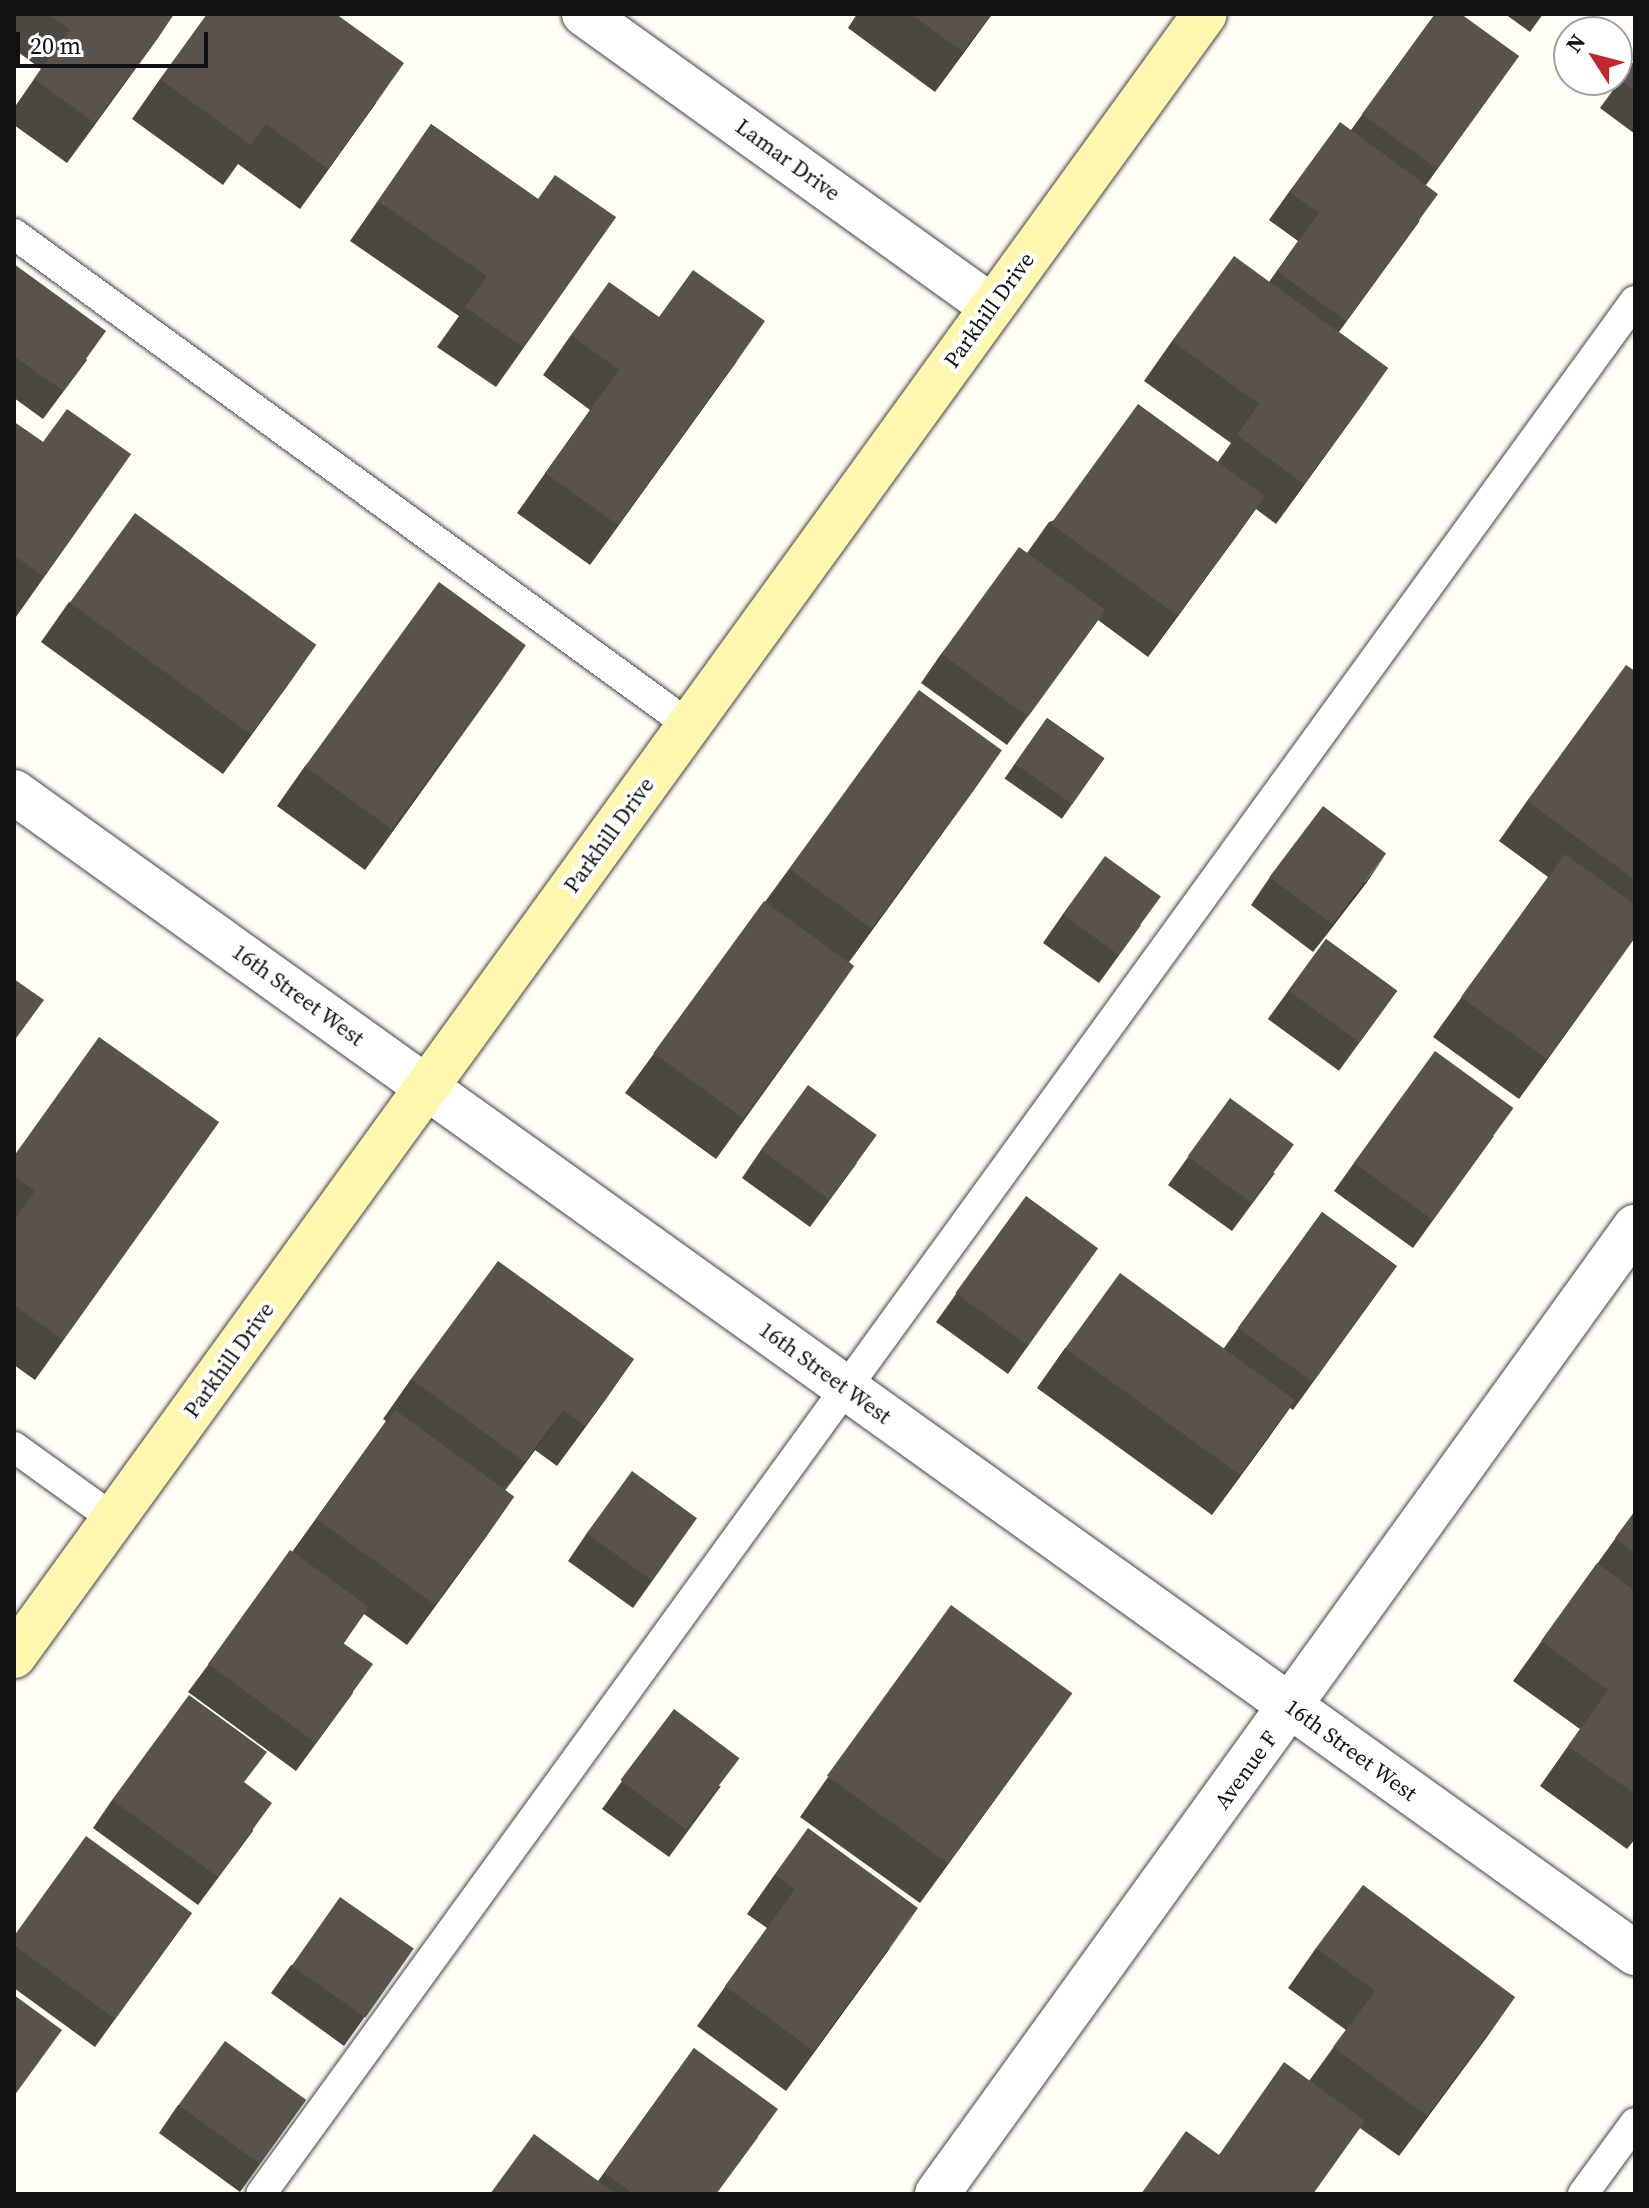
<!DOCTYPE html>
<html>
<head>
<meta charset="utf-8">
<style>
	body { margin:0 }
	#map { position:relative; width:1649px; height:2208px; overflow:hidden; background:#fffdf5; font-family:"Source Serif 4",serif }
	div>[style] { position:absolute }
	.roads { filter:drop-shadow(0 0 2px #444) drop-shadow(0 0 2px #444) }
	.lane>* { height:30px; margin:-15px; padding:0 15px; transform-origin:15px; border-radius:15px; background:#fff }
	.street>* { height:44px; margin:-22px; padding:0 22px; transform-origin:22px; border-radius:22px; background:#fff }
	.secondary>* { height:44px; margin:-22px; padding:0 22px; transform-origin:22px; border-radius:22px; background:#fff6b0 }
	.wall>* { inset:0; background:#4d4742; transform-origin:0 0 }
	.shaded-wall>* { inset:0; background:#3f3936 }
	.building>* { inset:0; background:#5a524d; transform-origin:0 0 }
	span { translate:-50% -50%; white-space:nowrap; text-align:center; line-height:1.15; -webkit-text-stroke:8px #fff; paint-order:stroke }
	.street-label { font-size:22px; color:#111 }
	.frame { position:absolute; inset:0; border:16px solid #111; pointer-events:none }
	.north { position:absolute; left:1553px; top:16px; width:80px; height:80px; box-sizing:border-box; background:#fff; border:2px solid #a0a0a0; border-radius:50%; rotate:306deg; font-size:22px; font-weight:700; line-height:32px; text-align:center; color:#111 }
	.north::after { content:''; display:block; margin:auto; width:28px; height:36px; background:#c4262e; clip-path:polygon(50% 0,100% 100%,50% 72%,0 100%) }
	.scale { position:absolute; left:16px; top:32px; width:192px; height:36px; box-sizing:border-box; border:4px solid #111; border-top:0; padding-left:10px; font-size:24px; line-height:28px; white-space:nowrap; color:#111; -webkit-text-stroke:6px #fff; paint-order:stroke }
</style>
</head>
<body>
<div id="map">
	<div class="roads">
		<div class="lane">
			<div style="left:14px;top:234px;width:835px;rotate:36.03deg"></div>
			<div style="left:14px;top:1447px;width:123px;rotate:35.8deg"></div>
			<div style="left:261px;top:2194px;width:2339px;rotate:-54.03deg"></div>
			<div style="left:1583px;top:2194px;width:88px;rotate:-53.8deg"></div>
		</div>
		<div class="street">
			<div style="left:584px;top:14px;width:502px;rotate:35.68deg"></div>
			<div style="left:14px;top:792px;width:1994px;rotate:35.61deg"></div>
			<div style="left:937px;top:2194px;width:1193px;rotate:-54.18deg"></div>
		</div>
		<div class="secondary">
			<div style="left:14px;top:1656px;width:2028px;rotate:-54.05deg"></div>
		</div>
	</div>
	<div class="wall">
		<div style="clip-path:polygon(14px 14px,174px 14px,67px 163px,14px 125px,14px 108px,41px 69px,14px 49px)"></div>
		<div style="clip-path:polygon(857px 14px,992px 14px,935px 92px,848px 28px)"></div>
		<div style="clip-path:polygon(1435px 14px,1519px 56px,1426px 185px,1419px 222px,1339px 332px,1388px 368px,1276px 524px,1256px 509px,1148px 657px,1098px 620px,1007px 745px,921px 683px,941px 654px,1027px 553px,1049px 522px,1217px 463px,1231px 443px,1144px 381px,1172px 341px,1269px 282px,1298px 241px,1269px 220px,1289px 192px,1351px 130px)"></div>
		<div style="clip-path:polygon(1505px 14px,1543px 14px,1530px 32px)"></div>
		<div style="clip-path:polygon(1635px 60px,1635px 134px,1600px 108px)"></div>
		<div style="clip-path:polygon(160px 79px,376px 103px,300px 209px,238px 164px,223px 185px,132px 119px)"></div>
		<div style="clip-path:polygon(431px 124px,538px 199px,616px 217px,496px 387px,437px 347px,459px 316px,350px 241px)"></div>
		<div style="clip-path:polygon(14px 264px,87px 360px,43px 419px,14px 398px)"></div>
		<div style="clip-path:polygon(659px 317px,737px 361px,590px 565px,517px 513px,590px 410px,543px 375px,571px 335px)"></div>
		<div style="clip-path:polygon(14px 422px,43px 442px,131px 454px,16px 617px,14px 615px)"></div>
		<div style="clip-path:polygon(69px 602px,316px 645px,223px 774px,41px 642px)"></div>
		<div style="clip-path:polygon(526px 645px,365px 870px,277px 806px,305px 766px)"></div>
		<div style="clip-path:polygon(1635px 671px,1635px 940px,1634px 939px,1519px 1099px,1433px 1037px,1548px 877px,1499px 841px,1527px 801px)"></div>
		<div style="left:1047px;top:718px;width:70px;height:74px;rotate:35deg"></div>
		<div style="clip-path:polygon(1002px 750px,849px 962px,854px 966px,716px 1159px,625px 1093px,789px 869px)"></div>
		<div style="clip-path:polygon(1270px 877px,1367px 882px,1313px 952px,1251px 905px)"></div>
		<div style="clip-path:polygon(1063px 914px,1141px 925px,1099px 983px,1043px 943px)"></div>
		<div style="left:1326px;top:939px;width:88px;height:99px;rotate:36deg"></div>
		<div style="clip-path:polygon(219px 1122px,35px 1380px,14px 1365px,14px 1156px)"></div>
		<div style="clip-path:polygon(1494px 1136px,1413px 1248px,1334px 1191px,1354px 1163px)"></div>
		<div style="clip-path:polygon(761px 1150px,857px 1163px,810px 1227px,742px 1178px)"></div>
		<div style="clip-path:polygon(1188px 1157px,1275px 1173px,1232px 1231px,1168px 1185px)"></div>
		<div style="clip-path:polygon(1322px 1212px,1397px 1266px,1293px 1410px,1290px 1408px,1212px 1515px,1037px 1388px,1065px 1348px,1224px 1348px)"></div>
		<div style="clip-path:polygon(1098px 1248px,1008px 1374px,936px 1322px,956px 1294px)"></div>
		<div style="clip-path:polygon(634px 1359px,557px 1466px,535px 1450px,505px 1490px,514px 1497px,407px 1645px,364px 1614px,344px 1643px,353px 1693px,296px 1771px,188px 1692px,292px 1552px,386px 1421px,383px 1419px,411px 1379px)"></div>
		<div style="clip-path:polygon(1635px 1511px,1635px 1839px,1627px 1849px,1540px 1786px,1580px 1729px,1513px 1681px)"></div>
		<div style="clip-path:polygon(697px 1518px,633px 1608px,568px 1561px,587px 1533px)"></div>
		<div style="clip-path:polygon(1044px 1732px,920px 1903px,800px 1817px,828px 1777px)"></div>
		<div style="clip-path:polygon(622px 1781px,721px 1786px,669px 1857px,602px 1809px)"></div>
		<div style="clip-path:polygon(245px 1783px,253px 1831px,198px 1905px,93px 1828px,112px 1800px)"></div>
		<div style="clip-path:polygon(775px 1874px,890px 1948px,786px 2091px,697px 2026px,767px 1928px,747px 1914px)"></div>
		<div style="clip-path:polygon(192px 1913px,95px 2047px,14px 1988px,14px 1936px)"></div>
		<div style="clip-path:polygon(1316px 1948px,1515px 1997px,1399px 2156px,1360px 2128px,1219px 2155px,1309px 2081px,1346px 2030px,1288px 1988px)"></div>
		<div style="clip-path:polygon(291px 1965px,393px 1977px,344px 2046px,271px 1993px)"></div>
		<div style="clip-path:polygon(694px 2048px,758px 2137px,716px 2194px,490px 2194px,598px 2181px)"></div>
		<div style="clip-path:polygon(306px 2100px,240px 2192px,159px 2133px,178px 2105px)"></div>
	</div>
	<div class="shaded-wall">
		<div style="clip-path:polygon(174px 14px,158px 38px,67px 163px,95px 123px)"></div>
		<div style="clip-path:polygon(991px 14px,992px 14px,935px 92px,963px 52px)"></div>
		<div style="clip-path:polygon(404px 63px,376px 103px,300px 209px,328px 169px)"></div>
		<div style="clip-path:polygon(765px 321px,737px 361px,590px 565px,618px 525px)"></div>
		<div style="clip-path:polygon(1388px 368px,1360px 408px,1276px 524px,1304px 484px)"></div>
		<div style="clip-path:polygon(1264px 497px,1236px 537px,1148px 657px,1176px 617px)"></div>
		<div style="clip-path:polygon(316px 645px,288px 685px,223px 774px,251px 734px)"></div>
		<div style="clip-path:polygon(526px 645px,498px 685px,365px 870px,393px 830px)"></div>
		<div style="clip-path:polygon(1002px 750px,974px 790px,844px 969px,872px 929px)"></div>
		<div style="clip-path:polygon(1386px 854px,1367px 882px,1313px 952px,1333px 924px)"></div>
		<div style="clip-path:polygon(1635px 938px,1519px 1099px,1547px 1059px)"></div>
		<div style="clip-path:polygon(854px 966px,826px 1006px,716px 1159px,744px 1119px)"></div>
		<div style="clip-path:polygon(634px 1359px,606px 1399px,557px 1466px,585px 1426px)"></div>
		<div style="clip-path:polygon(1295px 1400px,1267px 1440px,1212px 1515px,1240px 1475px)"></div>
		<div style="clip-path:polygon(563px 1410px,535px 1450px,497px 1502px,525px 1462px)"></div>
		<div style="clip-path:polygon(514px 1497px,486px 1537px,407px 1645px,435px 1605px)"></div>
		<div style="clip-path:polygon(1072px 1693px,1044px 1732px,920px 1903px,948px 1863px)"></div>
		<div style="clip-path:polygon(918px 1908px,890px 1948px,786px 2091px,814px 2051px)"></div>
		<div style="clip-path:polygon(1515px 1997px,1487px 2037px,1399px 2156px,1427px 2116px)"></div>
	</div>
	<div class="building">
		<div style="clip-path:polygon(48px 14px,174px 14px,95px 123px,34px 79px,70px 30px)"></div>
		<div style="clip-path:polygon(207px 14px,336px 14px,404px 63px,328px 169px,266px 124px,251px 145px,160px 79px)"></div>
		<div style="clip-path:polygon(911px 14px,991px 14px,963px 52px)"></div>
		<div style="clip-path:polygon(1435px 14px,1461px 14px,1519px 56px,1437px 169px,1362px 114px)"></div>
		<div style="clip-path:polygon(1635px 60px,1635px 91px,1620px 80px)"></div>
		<div style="clip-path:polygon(1340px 122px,1438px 194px,1346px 321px,1277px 271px,1319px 213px,1289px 192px)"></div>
		<div style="clip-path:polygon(431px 124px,538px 199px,555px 175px,616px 217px,523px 347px,465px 307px,487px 276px,378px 201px)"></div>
		<div style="clip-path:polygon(1234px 256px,1388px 368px,1304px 484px,1237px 435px,1259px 404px,1172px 341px)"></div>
		<div style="clip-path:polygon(14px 264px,106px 331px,63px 391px,14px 356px)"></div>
		<div style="clip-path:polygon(693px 270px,765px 321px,618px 525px,545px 473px,619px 370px,571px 335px,609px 282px,659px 317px)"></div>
		<div style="left:1138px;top:404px;width:157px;height:148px;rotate:36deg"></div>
		<div style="clip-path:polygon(67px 409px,131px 454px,44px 577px,14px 555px,14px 422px,43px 442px)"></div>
		<div style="left:135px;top:513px;width:224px;height:111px;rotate:36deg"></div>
		<div style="left:1019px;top:547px;width:107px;height:132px;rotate:36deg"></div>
		<div style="left:439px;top:582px;width:107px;height:228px;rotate:36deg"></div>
		<div style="clip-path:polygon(1626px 665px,1635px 671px,1635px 880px,1527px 801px)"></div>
		<div style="left:919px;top:690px;width:102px;height:221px;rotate:36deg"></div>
		<div style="left:1047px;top:718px;width:70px;height:56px;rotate:35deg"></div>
		<div style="left:1323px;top:806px;width:79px;height:89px;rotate:37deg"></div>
		<div style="clip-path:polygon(1565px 854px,1635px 905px,1635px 937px,1547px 1059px,1461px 997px)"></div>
		<div style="left:1105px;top:856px;width:69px;height:72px;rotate:36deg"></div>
		<div style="left:764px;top:901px;width:111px;height:188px;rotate:36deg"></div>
		<div style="left:1326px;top:939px;width:88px;height:64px;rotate:36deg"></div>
		<div style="clip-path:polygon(14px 979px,44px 1000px,14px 1041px)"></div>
		<div style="clip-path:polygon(99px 1037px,219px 1122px,63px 1340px,14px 1305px,14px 1220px,35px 1191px,14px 1176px,14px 1156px)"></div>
		<div style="left:1435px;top:1051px;width:97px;height:138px;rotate:36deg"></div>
		<div style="left:808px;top:1085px;width:85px;height:80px;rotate:36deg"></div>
		<div style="left:1230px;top:1098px;width:79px;height:72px;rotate:36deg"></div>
		<div style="left:1026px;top:1196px;width:89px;height:120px;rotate:36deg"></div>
		<div style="left:1322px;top:1212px;width:92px;height:143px;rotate:36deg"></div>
		<div style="clip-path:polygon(498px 1261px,634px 1359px,585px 1426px,563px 1410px,525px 1462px,411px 1379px)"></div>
		<div style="left:1120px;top:1273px;width:216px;height:93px;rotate:36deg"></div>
		<div style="left:395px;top:1410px;width:147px;height:134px;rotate:36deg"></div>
		<div style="left:632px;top:1471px;width:80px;height:77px;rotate:36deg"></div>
		<div style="clip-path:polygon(1635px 1511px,1635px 1553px,1615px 1538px)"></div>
		<div style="clip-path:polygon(290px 1550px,369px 1607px,343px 1643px,373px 1664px,316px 1743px,208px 1664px)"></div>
		<div style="clip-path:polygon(1597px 1563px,1635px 1591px,1635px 1794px,1568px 1746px,1608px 1690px,1541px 1641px)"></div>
		<div style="left:951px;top:1605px;width:150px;height:211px;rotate:36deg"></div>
		<div style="clip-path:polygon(189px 1695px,267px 1752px,244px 1782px,272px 1803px,218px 1877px,112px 1800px)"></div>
		<div style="left:674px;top:1709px;width:82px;height:89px;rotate:37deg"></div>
		<div style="clip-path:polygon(808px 1828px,918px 1908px,814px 2051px,725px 1986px,795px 1889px,775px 1874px)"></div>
		<div style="clip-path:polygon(86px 1836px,192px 1913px,115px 2019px,14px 1945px,14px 1936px)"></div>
		<div style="clip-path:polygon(1363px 1885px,1515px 1997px,1427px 2116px,1333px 2047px,1375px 1991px,1316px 1948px)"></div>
		<div style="left:340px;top:1897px;width:90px;height:84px;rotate:35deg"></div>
		<div style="clip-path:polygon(14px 1995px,62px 2030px,14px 2096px)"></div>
		<div style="left:225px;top:2041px;width:100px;height:79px;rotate:36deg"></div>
		<div style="clip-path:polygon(694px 2048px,778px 2109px,716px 2194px,634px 2194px,604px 2173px)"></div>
		<div style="clip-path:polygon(1284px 2062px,1365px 2121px,1313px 2194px,1141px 2194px,1186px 2131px,1219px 2155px)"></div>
		<div style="clip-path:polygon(534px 2134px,616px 2194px,490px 2194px)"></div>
	</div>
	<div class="street-label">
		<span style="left:788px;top:160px;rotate:36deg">Lamar Drive</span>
		<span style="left:989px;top:310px;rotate:-54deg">Parkhill Drive</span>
		<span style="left:609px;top:835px;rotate:-54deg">Parkhill Drive</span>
		<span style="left:298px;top:995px;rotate:36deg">16th Street West</span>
		<span style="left:229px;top:1360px;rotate:-54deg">Parkhill Drive</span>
		<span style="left:825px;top:1373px;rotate:36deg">16th Street West</span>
		<span style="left:1351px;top:1750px;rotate:36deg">16th Street West</span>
		<span style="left:1246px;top:1770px;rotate:-54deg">Avenue F</span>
	</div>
	<div class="frame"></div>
	<div class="north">N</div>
	<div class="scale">20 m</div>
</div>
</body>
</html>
